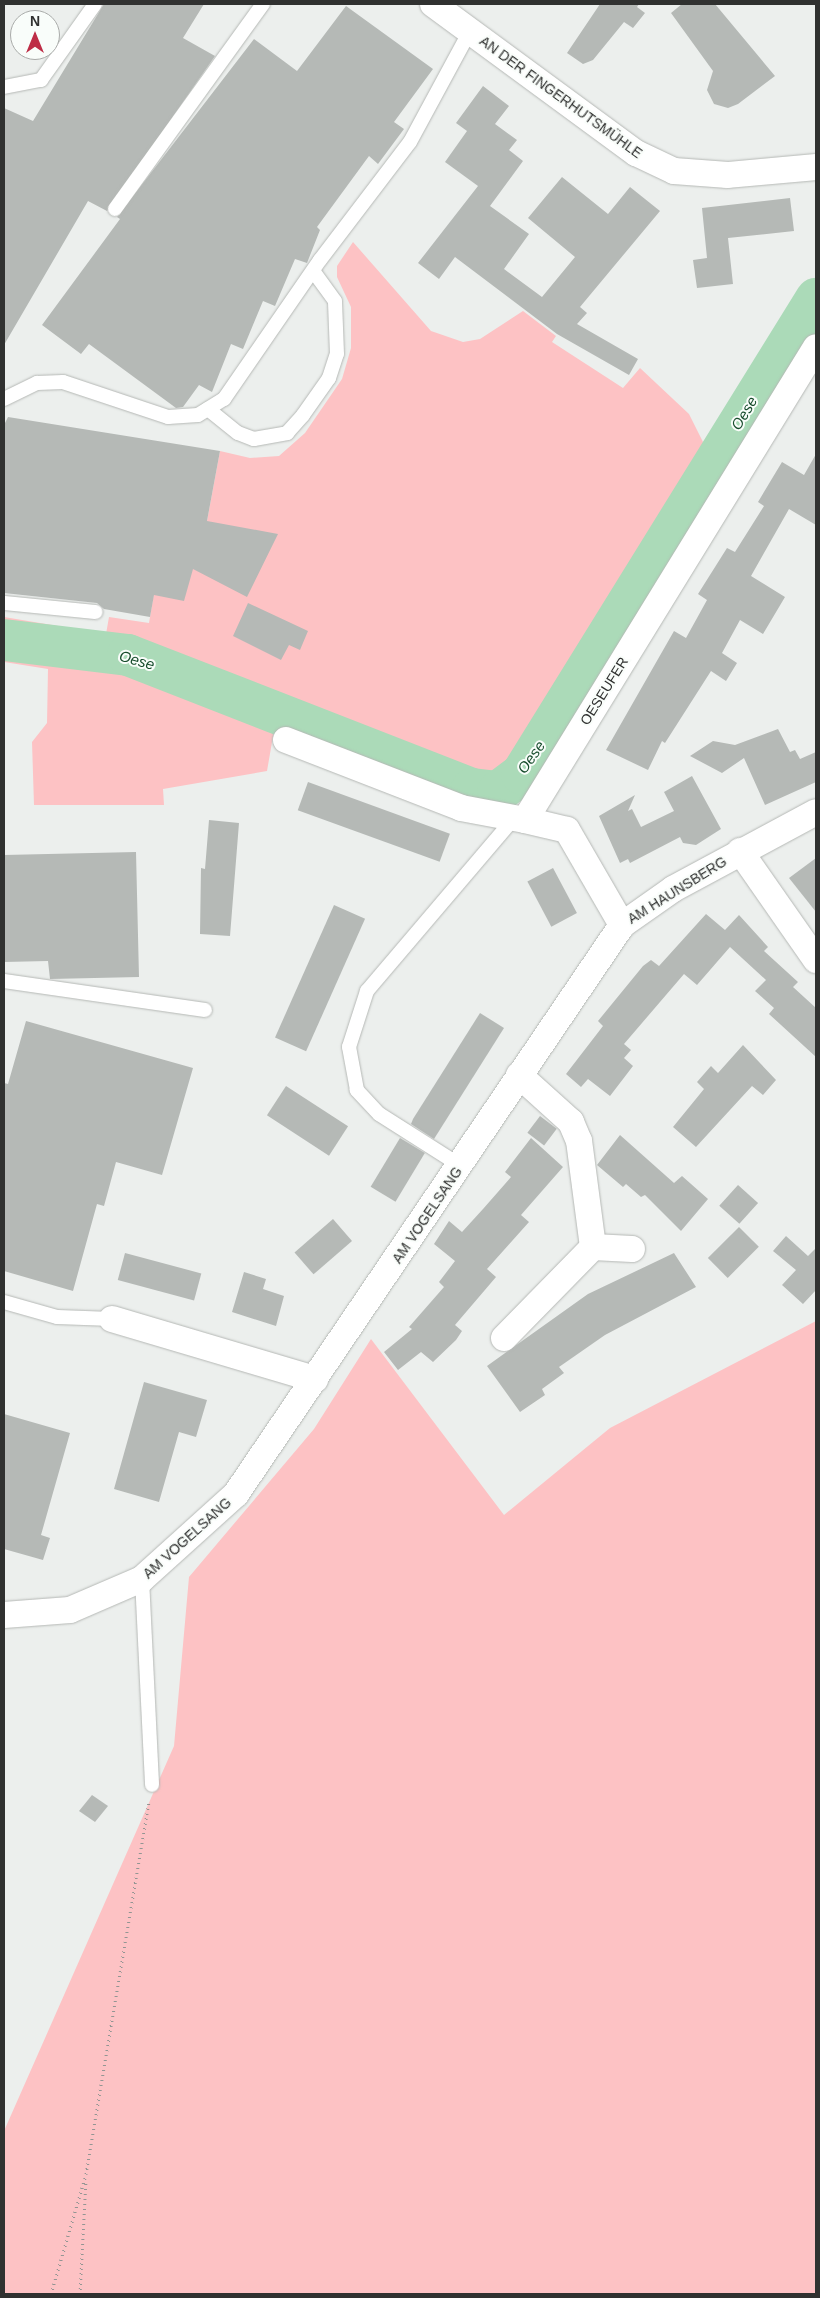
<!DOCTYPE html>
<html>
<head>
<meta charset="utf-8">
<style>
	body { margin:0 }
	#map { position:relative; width:820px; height:2298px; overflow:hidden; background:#ecefed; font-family:Helvetica,sans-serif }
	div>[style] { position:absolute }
	.green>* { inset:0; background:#fdc2c4 }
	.river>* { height:42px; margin:-21px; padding:0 21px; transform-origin:21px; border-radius:21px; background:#abdab8 }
	.building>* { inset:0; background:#b5b9b6; transform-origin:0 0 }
	.path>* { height:3px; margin-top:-1.5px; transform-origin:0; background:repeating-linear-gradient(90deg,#939593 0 1px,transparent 0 5px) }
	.roads { filter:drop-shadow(0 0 1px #b5b8b5) drop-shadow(0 0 1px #b5b8b5) }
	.service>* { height:14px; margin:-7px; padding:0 7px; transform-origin:7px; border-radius:7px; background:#fff }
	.minor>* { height:26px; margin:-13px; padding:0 13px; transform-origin:13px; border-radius:13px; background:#fff }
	span { translate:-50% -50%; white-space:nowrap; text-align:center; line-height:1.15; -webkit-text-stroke:4px #f9fdfa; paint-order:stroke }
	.street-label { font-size:14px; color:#303130 }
	.water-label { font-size:15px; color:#174c2c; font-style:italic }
	.frame { position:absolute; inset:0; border:5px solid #303130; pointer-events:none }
	.north { position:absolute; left:10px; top:10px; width:50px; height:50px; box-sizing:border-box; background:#f9fdfa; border:1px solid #a9aba9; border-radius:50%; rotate:0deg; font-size:14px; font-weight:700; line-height:20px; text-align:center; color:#303130 }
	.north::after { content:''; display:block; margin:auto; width:18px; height:22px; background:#be2d46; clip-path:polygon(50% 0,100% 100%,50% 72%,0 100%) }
</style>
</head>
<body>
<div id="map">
	<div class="green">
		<div style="clip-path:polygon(353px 242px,431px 331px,463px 342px,480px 339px,523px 311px,556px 336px,552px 342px,623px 388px,640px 368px,689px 414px,705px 446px,506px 769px,496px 777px,427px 762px,305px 706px,196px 664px,113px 642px,4px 625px,4px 617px,106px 634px,109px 617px,149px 623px,167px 515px,207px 521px,220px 451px,250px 458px,279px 456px,305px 433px,342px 379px,351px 348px,351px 307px,337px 277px,337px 266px)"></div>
		<div style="clip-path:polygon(4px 650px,110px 666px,200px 694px,275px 725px,267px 771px,163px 789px,164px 805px,34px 805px,32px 742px,47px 723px,48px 669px,4px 662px)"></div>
		<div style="clip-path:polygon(816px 1321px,816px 2294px,4px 2294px,4px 2131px,174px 1746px,189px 1577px,314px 1429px,371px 1339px,504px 1515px,610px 1428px)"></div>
	</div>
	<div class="river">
		<div style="left:4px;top:640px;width:125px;rotate:6.9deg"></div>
		<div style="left:128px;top:655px;width:369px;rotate:21.3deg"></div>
		<div style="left:472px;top:789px;width:26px;rotate:7deg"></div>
		<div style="left:498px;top:792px;width:30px;rotate:-37deg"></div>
		<div style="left:522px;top:774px;width:559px;rotate:-58.24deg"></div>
	</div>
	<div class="building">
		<div style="clip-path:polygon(104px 4px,204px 4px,183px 38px,215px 56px,107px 211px,88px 201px,4px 345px,4px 108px,33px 121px)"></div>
		<div style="clip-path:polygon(600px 4px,639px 4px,637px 7px,645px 13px,633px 28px,624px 22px,593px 60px,583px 64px,567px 53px)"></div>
		<div style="clip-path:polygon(682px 4px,715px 4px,775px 76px,738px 104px,728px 108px,714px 104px,707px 90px,713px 71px,671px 13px)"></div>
		<div style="clip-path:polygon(346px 6px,433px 69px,394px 122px,404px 129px,378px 164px,369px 156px,317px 227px,320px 230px,307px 263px,295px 259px,275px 306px,263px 301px,243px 349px,231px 344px,212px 392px,199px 385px,183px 407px,176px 408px,89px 344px,81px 354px,42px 325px,120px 219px,117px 217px,254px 39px,297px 71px)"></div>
		<div style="clip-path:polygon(483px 86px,509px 106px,495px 124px,517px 140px,509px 150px,523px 161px,490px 206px,529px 234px,504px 269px,542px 297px,575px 257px,528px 218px,562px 177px,608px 214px,630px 187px,660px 211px,580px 307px,587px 313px,577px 324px,638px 359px,629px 375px,557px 334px,455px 257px,439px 279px,418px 263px,478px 186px,445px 162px,467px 131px,456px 123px)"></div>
		<div style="clip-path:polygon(790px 198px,794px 231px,728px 238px,733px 284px,697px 288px,693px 260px,707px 258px,702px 208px)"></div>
		<div style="clip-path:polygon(8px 417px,220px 451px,207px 521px,278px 534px,247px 597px,193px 569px,184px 601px,154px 595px,150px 617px,104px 609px,97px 603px,4px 593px,4px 425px)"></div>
		<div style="clip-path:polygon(816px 454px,816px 525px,789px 509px,751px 576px,785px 597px,763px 634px,740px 620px,722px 653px,737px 663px,726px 681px,711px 671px,665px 743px,662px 741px,648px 770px,606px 750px,674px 631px,686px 638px,707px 600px,698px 594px,727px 548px,735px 552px,764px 506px,758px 502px,782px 462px,804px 475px)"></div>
		<div style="clip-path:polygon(248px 603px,308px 631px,300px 650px,289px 645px,281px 660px,233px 636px)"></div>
		<div style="clip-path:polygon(778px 729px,790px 752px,795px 750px,800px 759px,816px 752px,816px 782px,765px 805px,744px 758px,722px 773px,690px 756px,713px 741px,735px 745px)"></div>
		<div style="clip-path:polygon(692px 776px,721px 829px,696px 845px,683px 843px,680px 837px,630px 863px,628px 859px,620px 863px,599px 816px,635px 795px,628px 811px,632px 809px,641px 827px,674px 811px,664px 792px)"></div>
		<div style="left:308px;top:782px;width:151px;height:30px;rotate:20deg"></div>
		<div style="clip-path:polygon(209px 820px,239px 823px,230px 936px,200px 934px,201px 868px,205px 869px)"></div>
		<div style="clip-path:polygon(136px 852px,139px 977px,50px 979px,48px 961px,4px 962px,4px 855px)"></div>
		<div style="clip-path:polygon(816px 858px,816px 912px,789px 878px)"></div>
		<div style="left:553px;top:868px;width:51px;height:29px;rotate:62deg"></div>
		<div style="left:334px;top:905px;width:34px;height:145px;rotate:24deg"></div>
		<div style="clip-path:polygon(706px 914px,725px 930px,739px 915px,768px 947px,764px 951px,798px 982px,793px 987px,816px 1008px,816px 1057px,769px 1014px,774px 1008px,755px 991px,766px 980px,730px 947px,697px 985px,684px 974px,624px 1044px,631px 1050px,624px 1058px,633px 1066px,610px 1096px,588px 1079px,581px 1087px,566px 1074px,603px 1026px,598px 1021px,643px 966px,651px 960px,659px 966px)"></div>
		<div style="clip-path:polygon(480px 1013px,504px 1028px,434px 1139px,411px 1124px,413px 1119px)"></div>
		<div style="clip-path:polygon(26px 1021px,193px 1068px,162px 1175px,116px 1162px,104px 1206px,97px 1204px,73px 1291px,4px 1271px,4px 1083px,8px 1084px)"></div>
		<div style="clip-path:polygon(743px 1045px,776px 1080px,763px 1095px,752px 1086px,696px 1147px,673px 1127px,704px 1089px,697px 1082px,711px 1066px,718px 1073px)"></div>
		<div style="left:286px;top:1086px;width:74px;height:35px;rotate:33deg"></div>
		<div style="left:540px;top:1116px;width:21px;height:21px;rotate:37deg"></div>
		<div style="clip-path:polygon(620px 1135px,674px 1183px,682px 1176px,708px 1199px,681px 1231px,645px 1195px,641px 1197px,626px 1184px,623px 1187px,597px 1165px)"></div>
		<div style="left:400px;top:1138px;width:29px;height:57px;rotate:31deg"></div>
		<div style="clip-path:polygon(531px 1138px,563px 1167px,521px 1215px,529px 1222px,487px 1269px,496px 1277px,455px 1325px,462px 1331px,456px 1340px,433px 1362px,421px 1352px,398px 1370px,384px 1352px,412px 1329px,409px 1327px,444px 1287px,439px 1282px,455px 1261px,434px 1244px,449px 1221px,462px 1232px,483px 1209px,511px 1177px,505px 1172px)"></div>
		<div style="left:738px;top:1185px;width:27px;height:28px;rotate:42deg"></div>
		<div style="left:333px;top:1219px;width:29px;height:51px;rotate:49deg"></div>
		<div style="left:739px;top:1227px;width:28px;height:44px;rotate:45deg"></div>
		<div style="clip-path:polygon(786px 1236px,808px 1256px,816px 1248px,816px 1290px,803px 1304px,782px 1285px,796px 1270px,773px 1251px)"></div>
		<div style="left:125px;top:1253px;width:79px;height:28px;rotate:15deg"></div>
		<div style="clip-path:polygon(674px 1253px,696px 1287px,605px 1335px,559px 1367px,564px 1373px,542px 1389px,545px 1395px,520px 1412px,487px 1366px,588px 1294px)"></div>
		<div style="clip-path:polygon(244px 1272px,266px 1279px,263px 1289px,284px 1296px,276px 1326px,232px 1312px)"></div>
		<div style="clip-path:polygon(144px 1382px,207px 1400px,196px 1437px,179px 1432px,159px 1502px,114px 1489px)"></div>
		<div style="clip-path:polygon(4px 1414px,70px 1433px,41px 1535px,50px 1538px,43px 1560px,4px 1549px)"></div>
		<div style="clip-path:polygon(92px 1795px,108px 1806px,95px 1822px,79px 1811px)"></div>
	</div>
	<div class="path">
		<div style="left:51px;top:2294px;width:125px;rotate:-73.7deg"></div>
		<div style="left:86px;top:2174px;width:376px;rotate:-80.4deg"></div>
		<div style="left:80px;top:2294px;width:114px;rotate:-87deg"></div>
	</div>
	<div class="roads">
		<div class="service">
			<div style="left:4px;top:87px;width:38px;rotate:-11deg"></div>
			<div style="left:41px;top:80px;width:93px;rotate:-54.6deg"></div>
			<div style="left:115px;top:209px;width:253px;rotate:-54.2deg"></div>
			<div style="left:4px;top:399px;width:37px;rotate:-26deg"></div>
			<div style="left:37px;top:383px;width:26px;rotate:-2deg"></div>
			<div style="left:63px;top:382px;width:111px;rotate:18.4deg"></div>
			<div style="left:168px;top:417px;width:30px;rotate:-4deg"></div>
			<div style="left:198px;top:415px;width:31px;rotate:-32deg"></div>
			<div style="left:224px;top:399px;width:169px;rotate:-55.4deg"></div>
			<div style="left:320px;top:260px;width:148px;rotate:-52.7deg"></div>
			<div style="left:410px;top:142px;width:126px;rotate:-61.6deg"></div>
			<div style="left:208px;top:409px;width:38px;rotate:39deg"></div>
			<div style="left:238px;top:433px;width:17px;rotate:21deg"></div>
			<div style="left:254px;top:439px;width:34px;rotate:-10deg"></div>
			<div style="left:287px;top:433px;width:24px;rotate:-48deg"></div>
			<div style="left:303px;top:415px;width:45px;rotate:-54.9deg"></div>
			<div style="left:329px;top:378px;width:25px;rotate:-72deg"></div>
			<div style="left:337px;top:354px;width:53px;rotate:-92.2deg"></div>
			<div style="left:335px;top:301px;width:37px;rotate:-126deg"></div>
			<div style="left:4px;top:603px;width:92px;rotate:5.6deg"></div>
			<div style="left:4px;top:981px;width:203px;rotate:8.2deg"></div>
			<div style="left:461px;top:1166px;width:97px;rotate:-147.6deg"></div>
			<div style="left:379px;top:1114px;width:33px;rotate:-133deg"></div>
			<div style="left:357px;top:1090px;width:44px;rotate:-100.5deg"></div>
			<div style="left:349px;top:1047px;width:59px;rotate:-72.2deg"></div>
			<div style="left:367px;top:991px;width:227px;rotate:-49.6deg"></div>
			<div style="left:4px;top:1302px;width:55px;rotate:15.8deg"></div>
			<div style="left:57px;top:1317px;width:55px;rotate:2.1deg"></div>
			<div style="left:142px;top:1579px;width:206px;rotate:87.2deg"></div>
		</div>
		<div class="minor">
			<div style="left:433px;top:4px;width:252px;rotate:36.3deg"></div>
			<div style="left:636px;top:153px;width:42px;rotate:25.3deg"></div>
			<div style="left:674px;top:171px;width:54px;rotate:4.2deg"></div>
			<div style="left:728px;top:175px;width:88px;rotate:-5.2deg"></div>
			<div style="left:286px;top:740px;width:188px;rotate:21.2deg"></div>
			<div style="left:461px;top:808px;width:65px;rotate:10.6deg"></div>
			<div style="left:525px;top:820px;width:555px;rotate:-58.4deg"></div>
			<div style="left:525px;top:820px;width:43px;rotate:13.4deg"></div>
			<div style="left:567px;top:830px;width:110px;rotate:59.9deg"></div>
			<div style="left:740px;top:851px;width:133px;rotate:55.1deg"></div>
			<div style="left:593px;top:1247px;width:39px;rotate:3deg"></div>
			<div style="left:112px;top:1319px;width:212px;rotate:16.5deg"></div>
			<div style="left:504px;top:1338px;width:127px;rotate:-45.6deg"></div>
			<div style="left:593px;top:1247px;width:107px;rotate:-97.5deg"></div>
			<div style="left:579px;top:1141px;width:21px;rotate:-113deg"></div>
			<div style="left:571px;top:1122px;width:70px;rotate:-137.9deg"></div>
			<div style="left:4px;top:1615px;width:66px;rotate:-4.3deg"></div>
			<div style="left:70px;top:1610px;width:78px;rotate:-23.3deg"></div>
			<div style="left:142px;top:1579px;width:127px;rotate:-42.1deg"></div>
			<div style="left:236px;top:1494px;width:688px;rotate:-55.85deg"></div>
			<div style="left:622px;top:925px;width:62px;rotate:-35.2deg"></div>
			<div style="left:673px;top:889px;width:162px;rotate:-28.3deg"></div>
		</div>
	</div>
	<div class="street-label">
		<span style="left:561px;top:97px;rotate:36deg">AN DER FINGERHUTSMÜHLE</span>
		<span style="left:604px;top:691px;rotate:-58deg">OESEUFER</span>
		<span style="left:677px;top:890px;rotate:-32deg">AM HAUNSBERG</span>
		<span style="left:427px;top:1215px;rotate:-56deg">AM VOGELSANG</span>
		<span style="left:187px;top:1538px;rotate:-42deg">AM VOGELSANG</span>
	</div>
	<div class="water-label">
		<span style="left:744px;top:413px;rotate:-59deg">Oese</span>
		<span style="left:137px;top:660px;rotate:16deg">Oese</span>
		<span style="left:531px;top:757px;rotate:-55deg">Oese</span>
	</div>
	<div class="frame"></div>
	<div class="north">N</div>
</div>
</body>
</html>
